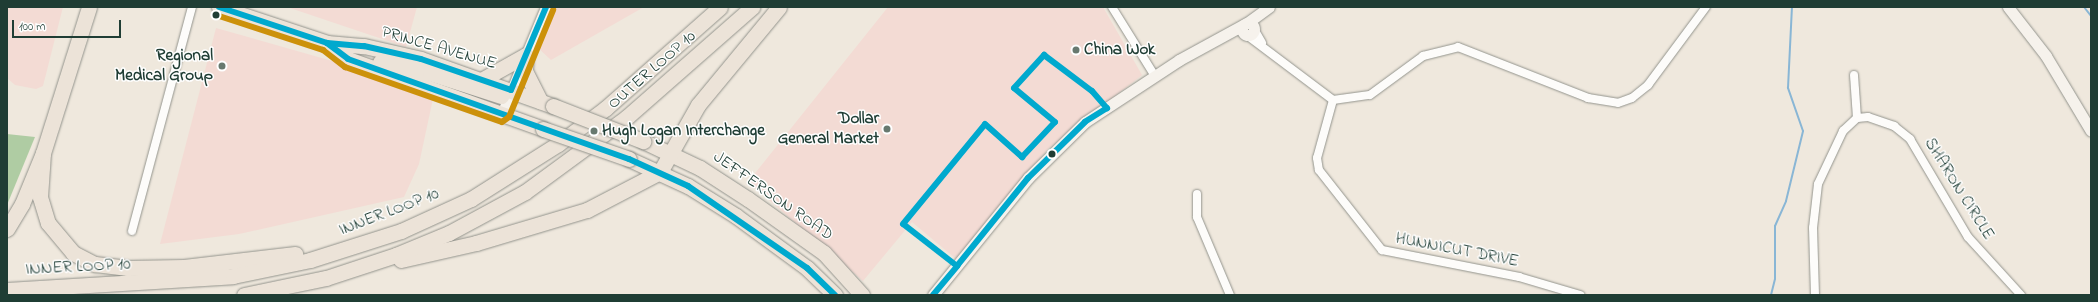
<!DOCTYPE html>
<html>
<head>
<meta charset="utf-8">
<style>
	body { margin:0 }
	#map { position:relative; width:2098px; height:302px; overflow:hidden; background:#efe8dd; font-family:"Indie Flower",sans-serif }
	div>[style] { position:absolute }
	.built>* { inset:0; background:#f3dbd4 }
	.forest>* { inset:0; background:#afcca3 }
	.stream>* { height:2px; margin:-1px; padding:0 1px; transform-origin:1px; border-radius:1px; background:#89b6d5 }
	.roads { filter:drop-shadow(0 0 1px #93948d) drop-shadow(0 0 1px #93948d) }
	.street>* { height:8px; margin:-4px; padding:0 4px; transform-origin:4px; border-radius:4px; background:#fdfcfa }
	.secondary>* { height:11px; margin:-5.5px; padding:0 5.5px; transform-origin:5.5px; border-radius:5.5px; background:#f6f2ec }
	.secondary>.ring { margin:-5.5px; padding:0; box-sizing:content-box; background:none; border:11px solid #f6f2ec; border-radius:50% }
	.highway>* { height:15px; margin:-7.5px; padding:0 7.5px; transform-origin:7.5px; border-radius:7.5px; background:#ece3d8 }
	.bridges { filter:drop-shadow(0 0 1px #93948d) drop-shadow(0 0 1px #93948d) }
	.highway-bridge>* { height:15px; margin:-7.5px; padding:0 7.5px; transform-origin:7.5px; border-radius:7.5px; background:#ece3d8 }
	.bus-1>* { height:6px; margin:-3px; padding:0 3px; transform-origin:3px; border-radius:3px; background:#00a9ce }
	.bus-2>* { height:6px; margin:-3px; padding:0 3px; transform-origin:3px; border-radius:3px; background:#cc910a }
	.dots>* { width:11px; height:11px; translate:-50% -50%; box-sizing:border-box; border:2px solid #fff; border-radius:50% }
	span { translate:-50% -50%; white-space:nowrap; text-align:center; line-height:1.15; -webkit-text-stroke:3px #fff; paint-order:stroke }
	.street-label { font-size:17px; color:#1f3d34 }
	.poi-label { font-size:17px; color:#1f3d34; font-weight:700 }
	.left { translate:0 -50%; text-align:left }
	.right { translate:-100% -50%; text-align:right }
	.frame { position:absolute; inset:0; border:8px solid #1f3d34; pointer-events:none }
	.scale { position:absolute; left:12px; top:20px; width:109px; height:18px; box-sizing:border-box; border:2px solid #1f3d34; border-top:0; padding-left:5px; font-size:12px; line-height:14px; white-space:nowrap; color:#1f3d34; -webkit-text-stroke:3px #fff; paint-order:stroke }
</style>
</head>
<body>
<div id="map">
	<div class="built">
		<div style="clip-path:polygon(7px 7px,63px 7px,43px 86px,36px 89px,15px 85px,7px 78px)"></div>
		<div style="clip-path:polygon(287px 7px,417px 7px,406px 47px)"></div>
		<div style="clip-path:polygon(555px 7px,644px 7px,551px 60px,537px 47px)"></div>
		<div style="clip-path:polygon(888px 7px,1103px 7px,1142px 75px,1048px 149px,956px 259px,912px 222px,863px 281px,748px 182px)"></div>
		<div style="clip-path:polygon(216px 28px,392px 78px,434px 94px,419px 164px,404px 197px,239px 234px,160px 244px)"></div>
	</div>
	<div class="forest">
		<div style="clip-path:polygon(7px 134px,35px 137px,7px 205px)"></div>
	</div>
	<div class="stream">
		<div style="left:2084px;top:7px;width:11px;rotate:52deg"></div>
		<div style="left:1771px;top:295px;width:16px;rotate:-76deg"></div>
		<div style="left:1775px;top:279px;width:53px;rotate:-90deg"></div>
		<div style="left:1775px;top:226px;width:27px;rotate:-66deg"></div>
		<div style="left:1786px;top:201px;width:72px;rotate:-76.3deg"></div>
		<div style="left:1803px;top:131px;width:46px;rotate:-109.2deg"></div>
		<div style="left:1788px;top:88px;width:81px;rotate:-87.2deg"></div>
	</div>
	<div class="roads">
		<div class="street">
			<div style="left:1112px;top:7px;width:81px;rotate:58.1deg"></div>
			<div style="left:1254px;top:29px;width:16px;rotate:60deg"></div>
			<div style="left:1248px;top:36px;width:106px;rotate:37deg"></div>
			<div style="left:1333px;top:100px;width:37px;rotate:-8deg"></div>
			<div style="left:1370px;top:95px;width:66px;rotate:-36.3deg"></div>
			<div style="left:1423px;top:56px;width:36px;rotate:-14deg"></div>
			<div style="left:1458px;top:47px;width:140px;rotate:21.4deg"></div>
			<div style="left:1588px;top:98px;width:30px;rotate:9deg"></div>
			<div style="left:1618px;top:103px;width:15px;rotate:-20deg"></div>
			<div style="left:1632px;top:98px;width:21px;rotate:-39deg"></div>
			<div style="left:1648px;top:85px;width:97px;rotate:-53.4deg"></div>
			<div style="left:1854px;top:75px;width:43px;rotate:86deg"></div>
			<div style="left:1333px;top:100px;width:60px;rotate:105.4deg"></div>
			<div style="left:1317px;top:158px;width:12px;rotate:81deg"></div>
			<div style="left:1319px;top:170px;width:102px;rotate:51.8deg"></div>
			<div style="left:1382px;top:250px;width:140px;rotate:11.1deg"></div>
			<div style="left:1519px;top:277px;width:64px;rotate:16.4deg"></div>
			<div style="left:1197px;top:194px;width:23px;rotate:90deg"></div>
			<div style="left:1197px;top:217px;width:85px;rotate:67.1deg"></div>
			<div style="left:132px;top:231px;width:232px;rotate:-75deg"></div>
			<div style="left:1815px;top:295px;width:67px;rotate:-91.7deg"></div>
			<div style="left:1813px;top:228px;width:44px;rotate:-83.5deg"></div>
			<div style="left:1818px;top:184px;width:59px;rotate:-64.7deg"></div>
			<div style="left:1843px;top:131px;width:19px;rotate:-43deg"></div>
			<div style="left:1857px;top:118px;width:11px;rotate:-5deg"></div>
			<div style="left:1868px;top:117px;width:28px;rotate:19deg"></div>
			<div style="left:1894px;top:126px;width:21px;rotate:39deg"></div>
			<div style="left:1910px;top:139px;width:114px;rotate:59.4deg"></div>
			<div style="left:1968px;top:237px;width:79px;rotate:47.6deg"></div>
		</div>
		<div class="secondary">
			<div style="left:2008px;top:7px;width:62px;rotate:52.2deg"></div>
			<div style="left:2046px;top:56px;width:87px;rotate:59deg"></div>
			<div class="ring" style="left:1242px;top:23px;width:1px;height:1px"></div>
			<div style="left:1247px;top:23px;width:27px;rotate:-36deg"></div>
			<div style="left:502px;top:114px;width:116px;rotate:-67.6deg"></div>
			<div style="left:933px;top:295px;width:151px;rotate:-50.9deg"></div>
			<div style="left:1028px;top:178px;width:80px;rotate:-44.5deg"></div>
			<div style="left:1085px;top:122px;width:113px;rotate:-33.4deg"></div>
			<div style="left:1179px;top:60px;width:73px;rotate:-28.7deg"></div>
		</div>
		<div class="highway">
			<div style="left:219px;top:7px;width:114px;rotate:18.4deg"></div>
			<div style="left:327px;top:43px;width:37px;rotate:5deg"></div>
			<div style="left:364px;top:46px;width:58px;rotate:12.8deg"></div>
			<div style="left:421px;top:59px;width:140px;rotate:19.6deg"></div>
			<div style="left:327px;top:43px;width:26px;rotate:37deg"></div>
			<div style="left:348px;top:59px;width:207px;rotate:19.7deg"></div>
			<div style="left:526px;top:55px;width:16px;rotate:94deg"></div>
			<div style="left:525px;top:71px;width:34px;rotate:63deg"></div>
			<div style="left:380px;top:62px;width:51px;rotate:12.4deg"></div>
			<div style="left:430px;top:73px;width:75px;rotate:17.9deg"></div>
			<div style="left:483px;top:79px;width:49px;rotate:-29.2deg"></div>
			<div style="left:643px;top:141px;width:63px;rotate:25.3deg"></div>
			<div style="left:700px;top:168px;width:57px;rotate:32.9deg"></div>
			<div style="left:748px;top:199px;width:93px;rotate:35.4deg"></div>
			<div style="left:824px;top:253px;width:57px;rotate:47.9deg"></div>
			<div style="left:43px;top:153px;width:44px;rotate:93.9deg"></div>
			<div style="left:40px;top:197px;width:27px;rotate:73deg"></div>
			<div style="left:48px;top:223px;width:39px;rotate:50deg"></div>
			<div style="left:73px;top:253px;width:25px;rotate:27deg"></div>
			<div style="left:95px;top:264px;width:33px;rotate:7deg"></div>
			<div style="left:128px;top:268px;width:56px;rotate:-1deg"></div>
			<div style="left:184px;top:267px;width:112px;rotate:-6.7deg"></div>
			<div style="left:629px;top:159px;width:65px;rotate:24.6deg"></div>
			<div style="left:688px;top:186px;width:57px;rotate:32deg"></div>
			<div style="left:736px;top:216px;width:88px;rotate:36.2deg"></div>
			<div style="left:807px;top:268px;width:39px;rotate:44deg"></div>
			<div style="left:7px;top:229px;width:29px;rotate:-59deg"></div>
			<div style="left:22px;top:204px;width:55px;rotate:-67.6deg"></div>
			<div style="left:43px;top:153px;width:153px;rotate:-72.5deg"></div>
			<div style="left:401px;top:260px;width:77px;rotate:-12.8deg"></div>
			<div style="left:476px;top:243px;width:116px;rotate:-16.6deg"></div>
			<div style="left:587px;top:210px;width:82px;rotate:-27.5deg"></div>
			<div style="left:660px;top:172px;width:77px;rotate:-60.4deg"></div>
			<div style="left:698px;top:105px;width:127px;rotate:-50.4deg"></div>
			<div style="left:7px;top:290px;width:226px;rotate:-3.5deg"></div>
			<div style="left:233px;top:276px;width:79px;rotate:-11.7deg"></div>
			<div style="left:310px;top:260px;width:96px;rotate:-17.7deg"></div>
			<div style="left:401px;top:231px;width:77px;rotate:-24.6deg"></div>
			<div style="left:471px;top:199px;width:103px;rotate:-32.3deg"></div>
			<div style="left:558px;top:144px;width:60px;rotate:-36.9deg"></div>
			<div style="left:606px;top:108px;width:152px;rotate:-41.5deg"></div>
			<div style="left:244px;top:295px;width:84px;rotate:-11.7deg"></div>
			<div style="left:326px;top:278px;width:74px;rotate:-18.2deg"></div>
			<div style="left:396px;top:255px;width:57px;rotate:-22.5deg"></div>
			<div style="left:449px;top:233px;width:86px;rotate:-28.3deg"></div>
			<div style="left:525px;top:192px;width:127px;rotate:-36.3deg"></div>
			<div style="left:627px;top:117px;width:167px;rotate:-41.3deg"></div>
		</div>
	</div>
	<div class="bridges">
		<div class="highway-bridge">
			<div style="left:553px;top:106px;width:97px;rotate:21.3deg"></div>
			<div style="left:543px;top:129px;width:91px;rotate:19.2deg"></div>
		</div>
	</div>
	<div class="bus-1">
		<div style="left:219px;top:7px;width:114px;rotate:18.4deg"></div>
		<div style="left:327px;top:43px;width:37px;rotate:5deg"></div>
		<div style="left:364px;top:46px;width:58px;rotate:12.8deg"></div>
		<div style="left:421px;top:59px;width:95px;rotate:19deg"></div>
		<div style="left:511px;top:90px;width:90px;rotate:-67.1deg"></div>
		<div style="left:327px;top:43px;width:26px;rotate:37deg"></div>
		<div style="left:348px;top:59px;width:298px;rotate:19.6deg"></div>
		<div style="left:629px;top:159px;width:65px;rotate:24.6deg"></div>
		<div style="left:688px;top:186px;width:145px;rotate:34.6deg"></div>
		<div style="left:807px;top:268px;width:39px;rotate:44deg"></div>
		<div style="left:1044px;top:55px;width:60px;rotate:36.9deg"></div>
		<div style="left:1092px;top:91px;width:23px;rotate:49deg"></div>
		<div style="left:1107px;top:108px;width:26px;rotate:148deg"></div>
		<div style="left:1085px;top:122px;width:80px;rotate:135.5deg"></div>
		<div style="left:1028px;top:178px;width:113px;rotate:128.9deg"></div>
		<div style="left:957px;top:266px;width:68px;rotate:-142.1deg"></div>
		<div style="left:903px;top:224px;width:129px;rotate:-50.6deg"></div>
		<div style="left:985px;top:124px;width:50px;rotate:41.7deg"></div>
		<div style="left:1022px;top:157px;width:48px;rotate:-46.7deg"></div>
		<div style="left:1055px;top:122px;width:53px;rotate:-140.3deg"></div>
		<div style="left:1014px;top:88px;width:45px;rotate:-47.7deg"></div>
		<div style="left:933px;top:295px;width:38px;rotate:-50deg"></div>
	</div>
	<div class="bus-2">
		<div style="left:216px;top:15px;width:113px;rotate:18.1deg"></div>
		<div style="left:323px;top:50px;width:28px;rotate:38deg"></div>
		<div style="left:345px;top:67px;width:166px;rotate:19.3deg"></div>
		<div style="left:502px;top:122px;width:9px;rotate:-36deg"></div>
		<div style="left:509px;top:117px;width:116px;rotate:-67.6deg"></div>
	</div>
	<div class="dots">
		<div style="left:216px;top:15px;background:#1f3d34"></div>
		<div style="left:1076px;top:50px;background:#68796f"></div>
		<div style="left:222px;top:66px;background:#68796f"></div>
		<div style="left:887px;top:129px;background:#68796f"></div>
		<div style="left:594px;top:131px;background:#68796f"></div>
		<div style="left:1052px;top:154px;background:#1f3d34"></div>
	</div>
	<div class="street-label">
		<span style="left:439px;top:48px;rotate:16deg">PRINCE AVENUE</span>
		<span style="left:652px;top:70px;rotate:-41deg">OUTER LOOP 10</span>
		<span style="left:1959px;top:189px;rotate:58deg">SHARON CIRCLE</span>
		<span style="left:773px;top:196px;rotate:35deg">JEFFERSON ROAD</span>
		<span style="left:389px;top:212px;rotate:-21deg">INNER LOOP 10</span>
		<span style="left:1457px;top:250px;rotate:11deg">HUNNICUT DRIVE</span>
		<span style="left:78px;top:267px;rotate:-3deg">INNER LOOP 10</span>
	</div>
	<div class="poi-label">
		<span class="left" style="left:1084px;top:50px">China Wok</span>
		<span class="right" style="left:213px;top:66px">Regional<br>Medical Group</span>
		<span class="right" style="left:879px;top:129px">Dollar<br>General Market</span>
		<span class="left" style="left:602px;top:131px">Hugh Logan Interchange</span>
	</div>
	<div class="frame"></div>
	<div class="scale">100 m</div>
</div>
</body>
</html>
